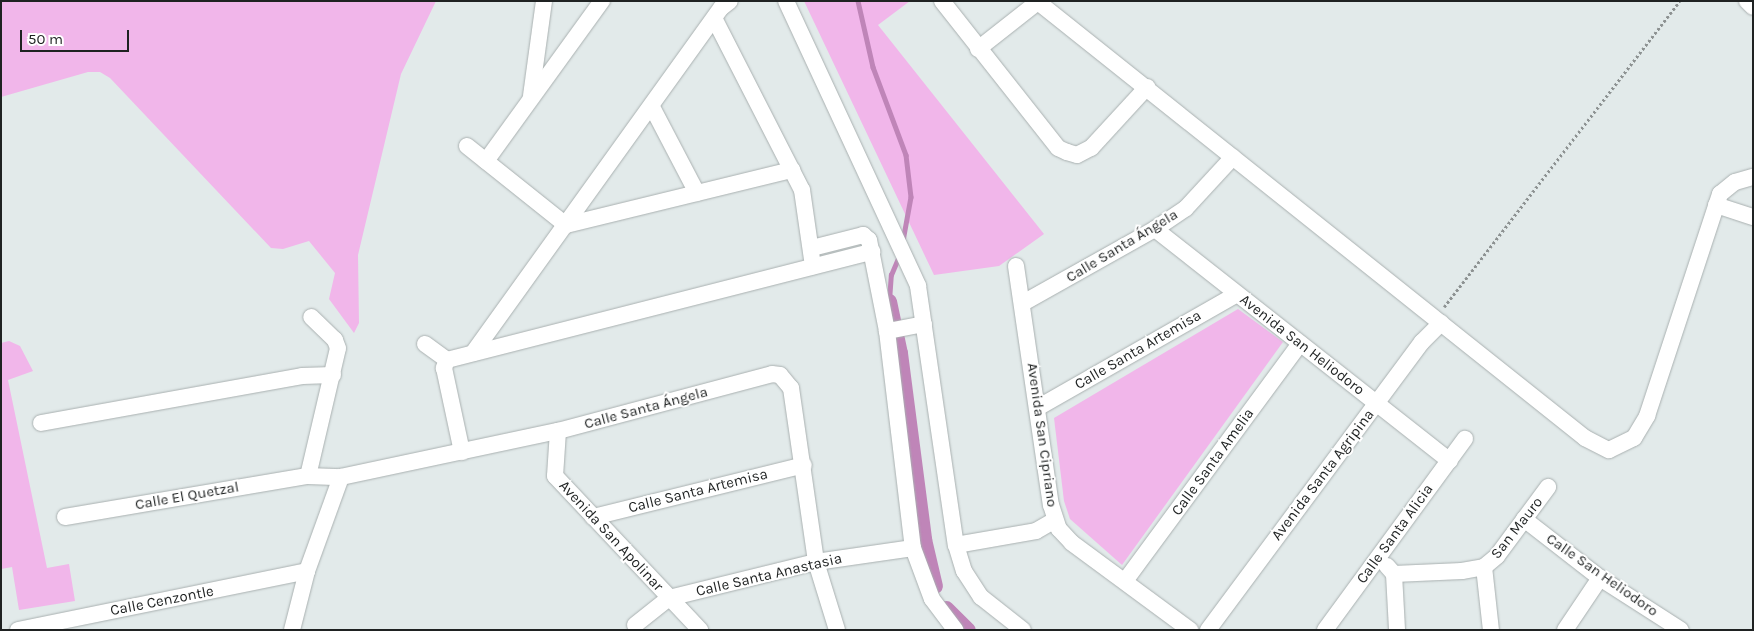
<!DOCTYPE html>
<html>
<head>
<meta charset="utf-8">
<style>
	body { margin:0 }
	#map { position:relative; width:1754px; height:631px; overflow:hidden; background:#e2eaea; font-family:Karla,sans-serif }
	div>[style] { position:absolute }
	.green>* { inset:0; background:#f1b6ea }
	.stream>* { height:4.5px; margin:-2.25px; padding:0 2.25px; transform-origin:2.25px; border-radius:2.25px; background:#bf85b8 }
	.canal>* { height:15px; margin:-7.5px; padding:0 7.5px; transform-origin:7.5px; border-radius:7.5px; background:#bf85b8 }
	.path>* { height:2.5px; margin-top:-1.25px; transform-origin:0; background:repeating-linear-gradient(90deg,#8d9292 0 2.5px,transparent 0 5px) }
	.roads { filter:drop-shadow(0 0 1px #a9b0b0) drop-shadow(0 0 1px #a9b0b0) }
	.minor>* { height:16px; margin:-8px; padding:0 8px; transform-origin:8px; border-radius:8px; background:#fff }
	span { translate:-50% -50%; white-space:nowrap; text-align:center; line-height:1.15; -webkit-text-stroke:4px #fff; paint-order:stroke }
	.street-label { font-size:15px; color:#1f2222 }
	.frame { position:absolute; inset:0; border:2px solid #1f2222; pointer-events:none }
	.scale { position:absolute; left:20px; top:30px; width:109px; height:22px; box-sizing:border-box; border:2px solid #1f2222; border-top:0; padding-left:6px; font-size:15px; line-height:18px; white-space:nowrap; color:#1f2222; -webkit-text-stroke:4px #fff; paint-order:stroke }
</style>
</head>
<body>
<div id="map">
	<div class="green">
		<div style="clip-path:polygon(1px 1px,436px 1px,401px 74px,358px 255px,359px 323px,354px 333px,329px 299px,335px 273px,309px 241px,283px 249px,271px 248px,110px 78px,100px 72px,88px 72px,1px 97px)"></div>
		<div style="clip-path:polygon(804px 1px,910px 1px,878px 25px,1044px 234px,999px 266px,934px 275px)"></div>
		<div style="clip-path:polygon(1238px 309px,1283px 342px,1122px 565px,1070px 519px,1064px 501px,1054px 418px)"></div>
		<div style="clip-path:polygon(9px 341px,20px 346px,33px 371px,8px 380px,47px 568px,69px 564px,75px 601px,19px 610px,12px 567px,1px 569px,1px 343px)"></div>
	</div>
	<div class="stream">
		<div style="left:858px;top:1px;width:68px;rotate:77.2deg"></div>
		<div style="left:873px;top:67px;width:94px;rotate:69.4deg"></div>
		<div style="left:906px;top:155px;width:42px;rotate:83.2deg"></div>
		<div style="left:911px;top:197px;width:45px;rotate:100.3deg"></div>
		<div style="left:889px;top:301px;width:26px;rotate:-86deg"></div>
		<div style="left:891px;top:275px;width:21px;rotate:-67deg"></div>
	</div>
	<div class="canal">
		<div style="left:889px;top:301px;width:53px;rotate:78.1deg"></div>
		<div style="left:900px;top:353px;width:188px;rotate:82.6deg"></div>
		<div style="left:924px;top:539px;width:48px;rotate:76.8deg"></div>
		<div style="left:946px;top:608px;width:31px;rotate:45deg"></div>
	</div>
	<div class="path">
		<div style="left:1444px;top:307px;width:386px;rotate:-52.4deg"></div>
	</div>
	<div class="roads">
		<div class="minor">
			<div style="left:786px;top:1px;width:314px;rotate:65.1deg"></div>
			<div style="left:918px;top:286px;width:262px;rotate:81.7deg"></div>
			<div style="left:956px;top:545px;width:27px;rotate:73deg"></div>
			<div style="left:964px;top:571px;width:31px;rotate:57deg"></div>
			<div style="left:981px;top:597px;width:53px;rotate:38.2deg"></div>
			<div style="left:942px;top:1px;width:187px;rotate:51.7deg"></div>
			<div style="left:1058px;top:148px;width:10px;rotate:24deg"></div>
			<div style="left:1067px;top:152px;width:10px;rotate:17deg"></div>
			<div style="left:1077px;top:155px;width:16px;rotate:-27deg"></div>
			<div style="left:1091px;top:148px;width:83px;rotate:-47.4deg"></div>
			<div style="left:1747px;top:1px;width:8px;rotate:45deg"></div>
			<div style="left:1038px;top:2px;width:700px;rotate:38.56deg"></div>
			<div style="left:1585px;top:438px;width:27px;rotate:27deg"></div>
			<div style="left:1609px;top:450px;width:28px;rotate:-26deg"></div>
			<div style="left:1634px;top:438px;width:26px;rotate:-59deg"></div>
			<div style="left:1647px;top:416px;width:234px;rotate:-71.8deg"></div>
			<div style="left:1720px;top:194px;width:19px;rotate:-39deg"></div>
			<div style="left:1735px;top:182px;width:19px;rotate:-16deg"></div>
			<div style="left:715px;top:20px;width:191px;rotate:62.9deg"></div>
			<div style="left:802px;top:190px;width:77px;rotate:81.8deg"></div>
			<div style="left:978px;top:49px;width:78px;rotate:-38.2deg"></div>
			<div style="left:531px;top:96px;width:96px;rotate:-82.2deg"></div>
			<div style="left:652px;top:107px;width:97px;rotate:62.4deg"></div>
			<div style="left:467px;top:146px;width:127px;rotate:38.6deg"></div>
			<div style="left:566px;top:225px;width:233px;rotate:-13.7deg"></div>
			<div style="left:486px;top:161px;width:198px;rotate:-54.1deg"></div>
			<div style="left:1716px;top:205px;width:39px;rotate:18deg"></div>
			<div style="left:1155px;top:229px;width:375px;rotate:38.2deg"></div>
			<div style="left:812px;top:248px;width:53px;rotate:-14.3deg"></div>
			<div style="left:863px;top:235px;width:8px;rotate:40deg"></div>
			<div style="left:869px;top:240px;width:93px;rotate:78.8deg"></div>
			<div style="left:1016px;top:266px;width:242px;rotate:81.7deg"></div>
			<div style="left:1051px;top:505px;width:25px;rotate:72deg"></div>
			<div style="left:1059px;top:529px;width:19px;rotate:47deg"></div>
			<div style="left:1072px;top:543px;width:147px;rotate:36.4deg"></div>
			<div style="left:1023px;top:303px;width:151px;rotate:-29.3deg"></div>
			<div style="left:1155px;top:229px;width:37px;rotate:-34deg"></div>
			<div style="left:1186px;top:208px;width:69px;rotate:-47.3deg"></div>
			<div style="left:924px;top:324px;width:38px;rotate:169deg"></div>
			<div style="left:887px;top:331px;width:219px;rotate:83.2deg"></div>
			<div style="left:913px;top:548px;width:54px;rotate:69.6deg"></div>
			<div style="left:932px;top:599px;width:39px;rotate:53deg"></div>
			<div style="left:425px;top:344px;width:27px;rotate:36deg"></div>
			<div style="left:447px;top:360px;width:439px;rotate:-14.3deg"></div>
			<div style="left:473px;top:353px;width:425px;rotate:-54.3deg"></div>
			<div style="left:721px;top:8px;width:11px;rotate:-38deg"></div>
			<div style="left:447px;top:360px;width:9px;rotate:111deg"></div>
			<div style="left:444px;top:368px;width:86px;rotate:77.9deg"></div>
			<div style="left:1039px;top:407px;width:228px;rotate:-29.7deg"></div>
			<div style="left:41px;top:423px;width:265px;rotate:-10.2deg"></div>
			<div style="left:302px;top:376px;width:31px;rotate:-2deg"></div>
			<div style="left:558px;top:431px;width:45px;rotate:93.8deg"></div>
			<div style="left:555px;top:476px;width:212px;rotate:46.7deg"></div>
			<div style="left:308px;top:476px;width:131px;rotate:-76.8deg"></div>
			<div style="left:338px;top:348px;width:9px;rotate:-111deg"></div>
			<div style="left:335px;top:340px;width:33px;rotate:-136deg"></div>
			<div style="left:65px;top:517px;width:246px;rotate:-9.6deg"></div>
			<div style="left:308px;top:476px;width:33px;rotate:2deg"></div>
			<div style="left:341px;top:477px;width:222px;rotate:-12deg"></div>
			<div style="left:558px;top:431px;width:221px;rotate:-14.9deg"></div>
			<div style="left:772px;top:374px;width:8px;rotate:7deg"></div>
			<div style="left:780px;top:375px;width:17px;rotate:50deg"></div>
			<div style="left:791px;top:388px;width:176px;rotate:81.8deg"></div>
			<div style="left:816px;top:562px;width:71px;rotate:72.8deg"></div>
			<div style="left:593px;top:517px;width:217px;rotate:-13.8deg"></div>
			<div style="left:1524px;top:519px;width:96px;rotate:37.8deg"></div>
			<div style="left:1600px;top:578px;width:96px;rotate:32.7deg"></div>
			<div style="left:956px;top:545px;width:81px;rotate:-9.9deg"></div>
			<div style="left:1036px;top:531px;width:22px;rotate:-30deg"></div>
			<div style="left:1387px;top:566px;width:11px;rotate:49deg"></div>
			<div style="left:1394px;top:574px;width:56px;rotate:86.9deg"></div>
			<div style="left:1484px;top:567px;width:63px;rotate:83.7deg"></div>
			<div style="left:1394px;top:574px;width:68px;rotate:-2.5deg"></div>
			<div style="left:1462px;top:571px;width:22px;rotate:-10deg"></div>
			<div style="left:1484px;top:567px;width:17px;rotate:-40deg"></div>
			<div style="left:1497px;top:556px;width:86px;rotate:-53.5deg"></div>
			<div style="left:1125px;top:581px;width:295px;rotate:-53.6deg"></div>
			<div style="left:635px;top:625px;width:43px;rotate:-38.5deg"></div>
			<div style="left:669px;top:598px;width:151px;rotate:-13.8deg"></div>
			<div style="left:816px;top:562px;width:98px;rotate:-8.2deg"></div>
			<div style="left:18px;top:630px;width:295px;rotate:-11.5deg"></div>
			<div style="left:292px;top:630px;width:61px;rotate:-75.7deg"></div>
			<div style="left:307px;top:571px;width:100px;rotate:-70.1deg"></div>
			<div style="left:1208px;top:630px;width:359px;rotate:-53.4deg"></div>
			<div style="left:1422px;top:342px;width:27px;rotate:-45deg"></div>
			<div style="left:1325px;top:630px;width:237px;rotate:-53.8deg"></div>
			<div style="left:1565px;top:630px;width:63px;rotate:-56.1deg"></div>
		</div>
	</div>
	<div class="street-label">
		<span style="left:1122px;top:246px;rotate:-31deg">Calle Santa Ángela</span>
		<span style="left:1302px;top:345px;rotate:38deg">Avenida San Heliodoro</span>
		<span style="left:1138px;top:350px;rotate:-30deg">Calle Santa Artemisa</span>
		<span style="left:646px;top:408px;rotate:-15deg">Calle Santa Ángela</span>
		<span style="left:1042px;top:435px;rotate:82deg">Avenida San Cipriano</span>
		<span style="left:1213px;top:462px;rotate:-54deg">Calle Santa Amelia</span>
		<span style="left:1323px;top:475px;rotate:-53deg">Avenida Santa Agripina</span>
		<span style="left:698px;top:491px;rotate:-14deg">Calle Santa Artemisa</span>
		<span style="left:187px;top:496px;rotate:-10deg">Calle El Quetzal</span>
		<span style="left:1517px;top:528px;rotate:-52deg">San Mauro</span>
		<span style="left:1395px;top:534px;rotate:-54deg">Calle Santa Alicia</span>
		<span style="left:611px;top:536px;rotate:47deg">Avenida San Apolinar</span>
		<span style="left:769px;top:575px;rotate:-13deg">Calle Santa Anastasia</span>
		<span style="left:1602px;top:575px;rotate:35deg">Calle San Heliodoro</span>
		<span style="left:162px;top:601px;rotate:-11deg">Calle Cenzontle</span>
	</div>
	<div class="frame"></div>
	<div class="scale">50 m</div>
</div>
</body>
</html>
